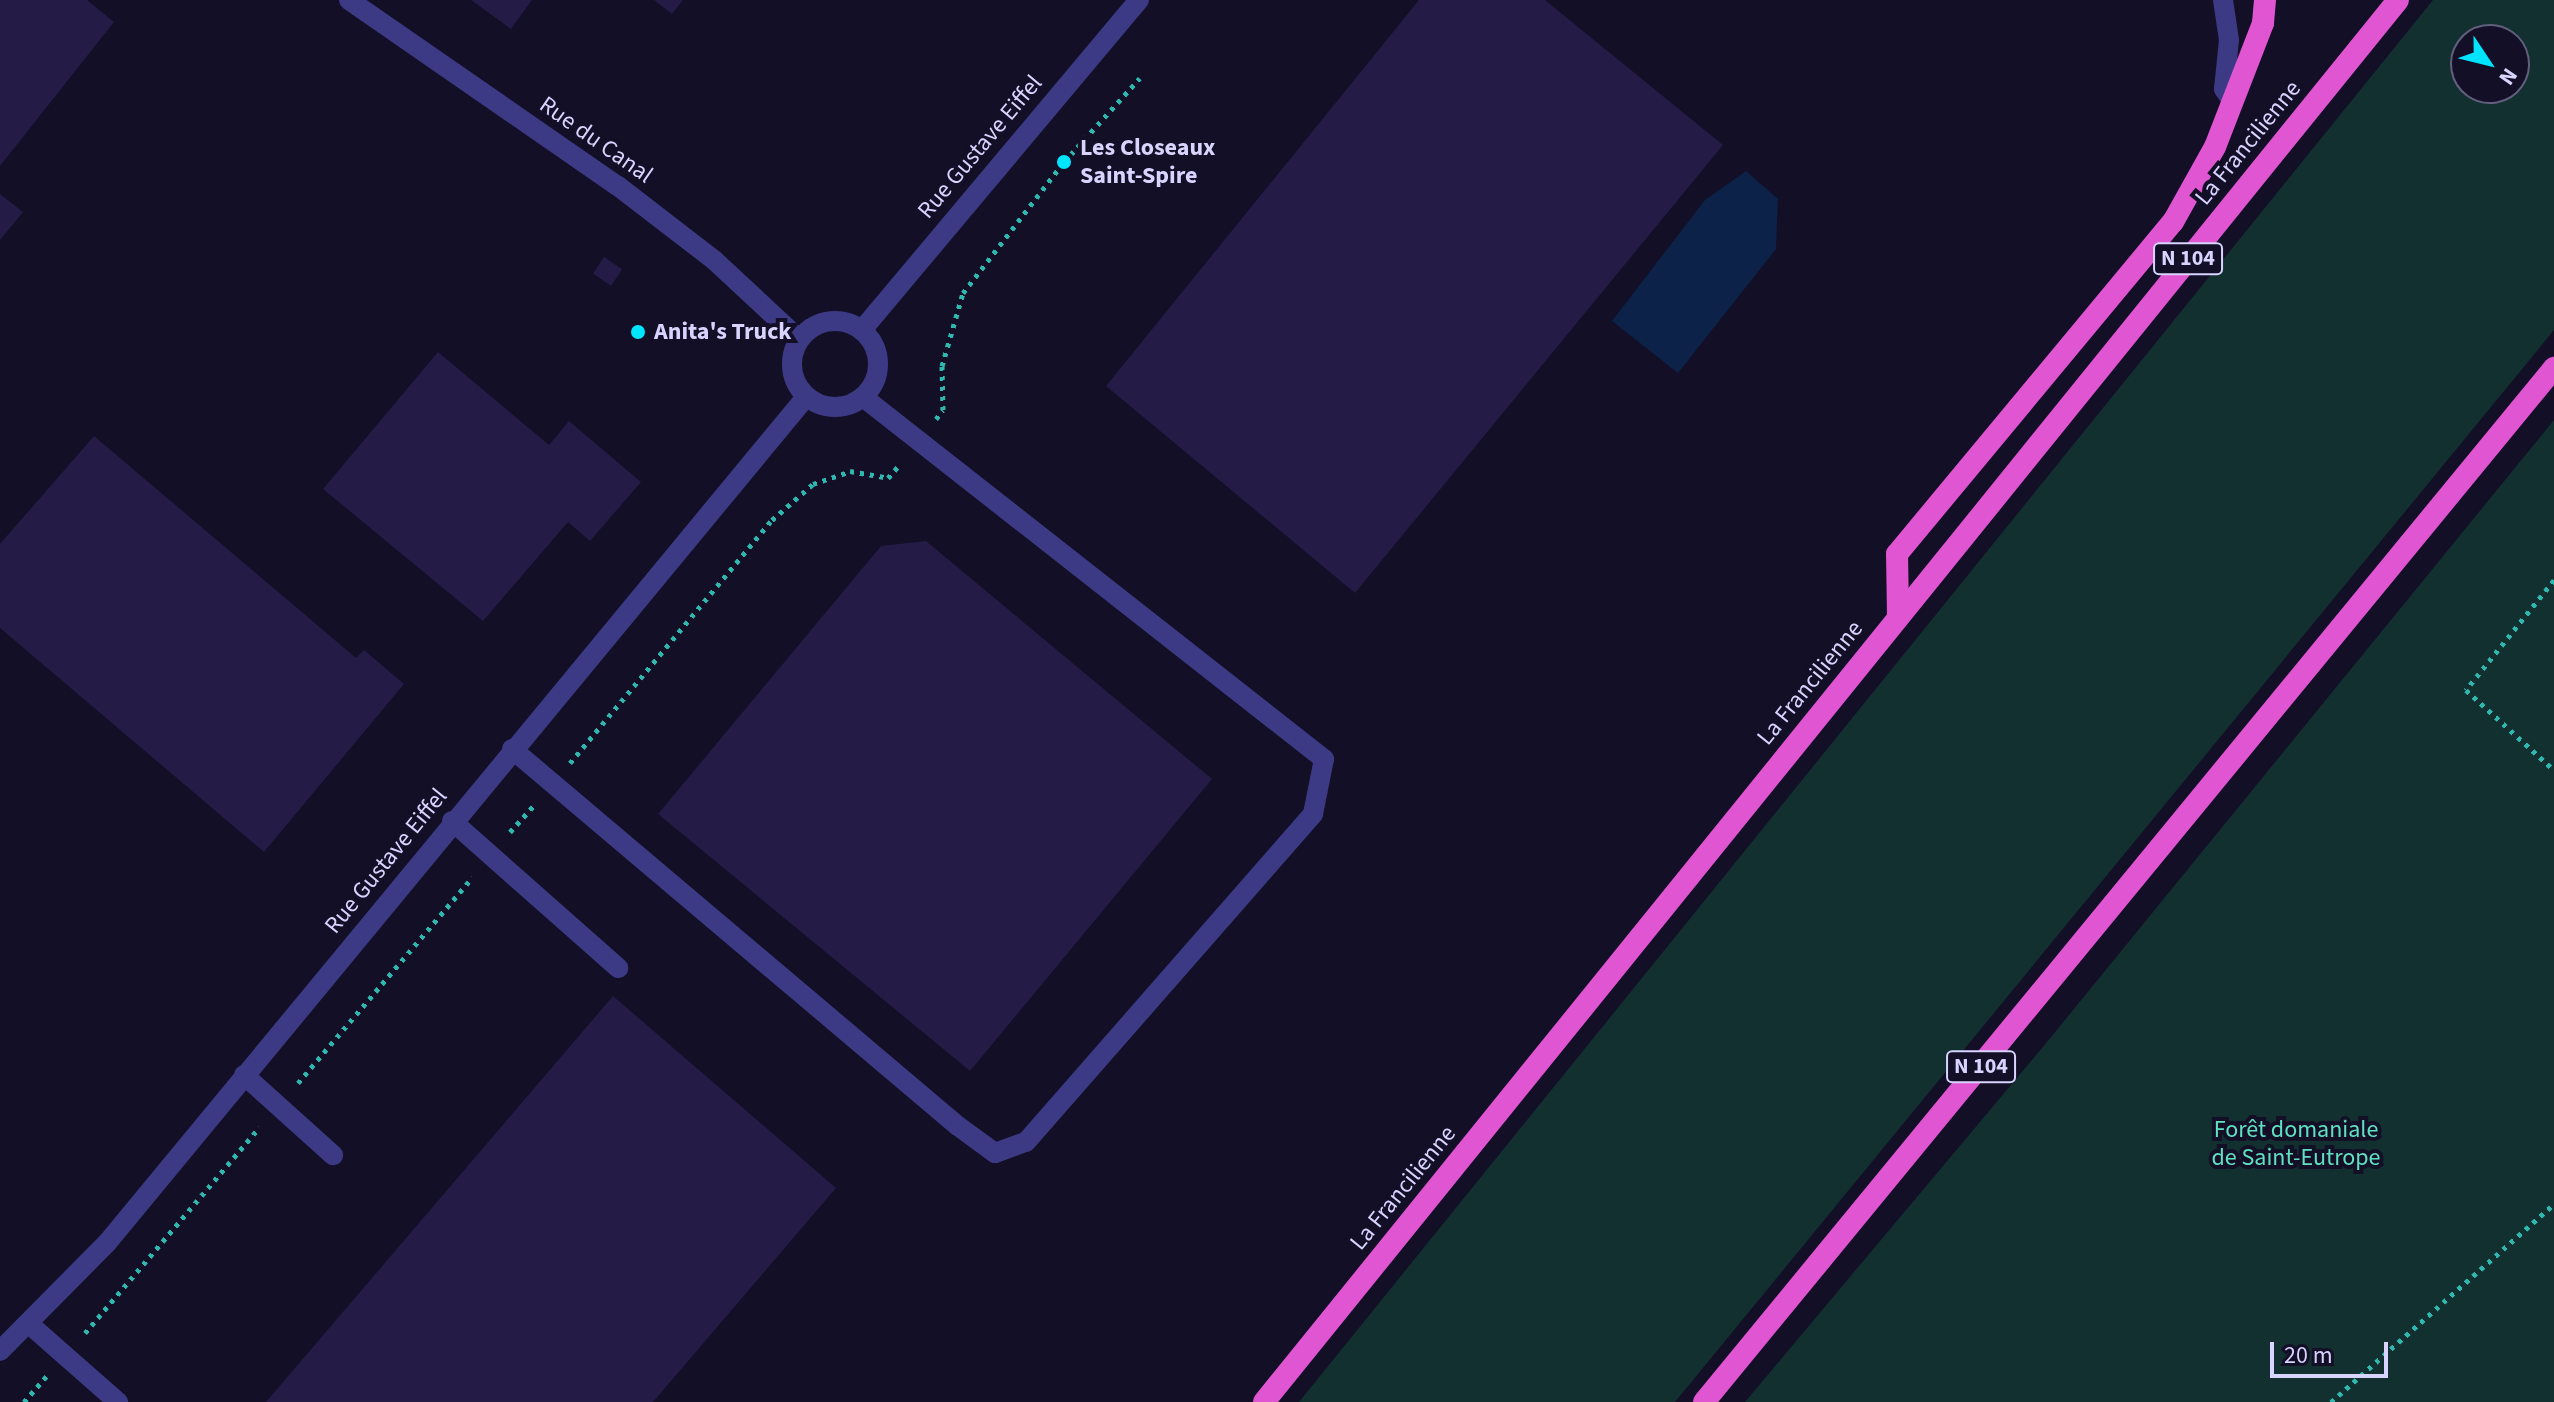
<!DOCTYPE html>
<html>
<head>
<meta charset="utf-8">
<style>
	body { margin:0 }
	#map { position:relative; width:2554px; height:1402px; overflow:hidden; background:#130f26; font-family:"Source Sans 3",sans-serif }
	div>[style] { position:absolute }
	.green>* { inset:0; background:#12302f }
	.water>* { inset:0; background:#0c2248 }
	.building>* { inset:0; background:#241b47; transform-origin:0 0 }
	.path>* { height:5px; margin-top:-2.5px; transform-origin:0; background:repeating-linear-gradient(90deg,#2fb8b0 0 4px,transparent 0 10px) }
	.service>* { height:20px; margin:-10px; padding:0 10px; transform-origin:10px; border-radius:10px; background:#3d3a85 }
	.minor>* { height:20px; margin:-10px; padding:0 10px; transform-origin:10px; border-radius:10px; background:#3d3a85 }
	.minor>.ring { margin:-10px; padding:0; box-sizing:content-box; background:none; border:20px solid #3d3a85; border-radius:50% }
	.trunk>* { height:22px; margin:-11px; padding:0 11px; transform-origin:11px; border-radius:11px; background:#e055d1 }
	.dots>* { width:22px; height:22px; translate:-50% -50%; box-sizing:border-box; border:4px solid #130f26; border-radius:50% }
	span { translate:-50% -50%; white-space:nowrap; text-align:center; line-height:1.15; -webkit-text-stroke:8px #130f26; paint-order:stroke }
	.shield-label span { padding:2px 6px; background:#130f26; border:2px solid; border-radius:6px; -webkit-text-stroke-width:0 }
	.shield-label { font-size:22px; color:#d9d4ff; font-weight:700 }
	.street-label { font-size:24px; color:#d9d4ff }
	.poi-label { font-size:24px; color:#d9d4ff; font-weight:700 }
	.left { translate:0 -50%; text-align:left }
	.park-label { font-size:24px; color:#5fe0c0 }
	.north { position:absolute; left:2450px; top:24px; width:80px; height:80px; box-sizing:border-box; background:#130f26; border:2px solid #625e7d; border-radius:50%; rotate:125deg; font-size:22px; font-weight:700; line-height:32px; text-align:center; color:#d9d4ff }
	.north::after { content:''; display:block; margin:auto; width:28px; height:36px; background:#00e5ff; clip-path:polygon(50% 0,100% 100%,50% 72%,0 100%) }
	.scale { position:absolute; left:2270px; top:1342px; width:118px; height:36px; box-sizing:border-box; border:4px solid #d9d4ff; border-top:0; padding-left:10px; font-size:24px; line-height:28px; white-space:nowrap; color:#d9d4ff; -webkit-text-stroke:6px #130f26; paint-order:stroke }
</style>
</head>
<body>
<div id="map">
	<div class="green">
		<div style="clip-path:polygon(evenodd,2433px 0,2554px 0,2554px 330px,1675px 1402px,1299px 1402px,2433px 0,2514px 40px,2514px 88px,2466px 88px,2466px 40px,2514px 40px)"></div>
		<div style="clip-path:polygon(2554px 420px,2554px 1402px,1745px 1402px,2047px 1042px)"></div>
	</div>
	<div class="water">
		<div style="clip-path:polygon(1746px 171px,1778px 199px,1776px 249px,1678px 373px,1612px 321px,1705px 200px)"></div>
	</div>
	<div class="building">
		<div style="clip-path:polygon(0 0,87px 0,114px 22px,0 166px)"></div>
		<div style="clip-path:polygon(471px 0,532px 0,511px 29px)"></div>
		<div style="clip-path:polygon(654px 0,683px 0,672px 14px)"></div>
		<div style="clip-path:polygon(1419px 0,1545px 0,1723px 145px,1355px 593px,1106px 386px)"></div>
		<div style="clip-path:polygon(0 194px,23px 212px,0 240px)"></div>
		<div style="left:604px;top:257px;width:22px;height:20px;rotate:34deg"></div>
		<div style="clip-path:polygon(438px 352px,549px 445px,569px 421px,641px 482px,590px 541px,568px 522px,483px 621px,323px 489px)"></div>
		<div style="clip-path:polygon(94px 436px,356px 658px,364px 650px,404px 684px,264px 852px,0 628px,0 544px)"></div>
		<div style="clip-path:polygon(926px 541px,1212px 779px,970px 1071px,658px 814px,881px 546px)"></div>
		<div style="clip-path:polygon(613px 996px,836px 1188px,653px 1402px,266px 1402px)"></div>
	</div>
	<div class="path">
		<div style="left:936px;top:419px;width:11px;rotate:-52deg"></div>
		<div style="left:943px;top:410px;width:44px;rotate:-91.3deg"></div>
		<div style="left:942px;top:366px;width:76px;rotate:-74deg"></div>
		<div style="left:963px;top:293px;width:165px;rotate:-52.4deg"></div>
		<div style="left:1064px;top:162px;width:113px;rotate:-47.9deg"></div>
		<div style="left:2554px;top:580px;width:141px;rotate:128.7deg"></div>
		<div style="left:2466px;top:690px;width:119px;rotate:42.3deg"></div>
		<div style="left:570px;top:763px;width:316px;rotate:-50.3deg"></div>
		<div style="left:772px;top:520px;width:55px;rotate:-41.3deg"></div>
		<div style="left:813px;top:484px;width:39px;rotate:-19deg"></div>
		<div style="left:850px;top:471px;width:39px;rotate:10deg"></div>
		<div style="left:888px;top:478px;width:18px;rotate:-49deg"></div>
		<div style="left:510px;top:832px;width:38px;rotate:-48deg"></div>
		<div style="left:298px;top:1083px;width:270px;rotate:-49.7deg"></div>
		<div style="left:85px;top:1333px;width:270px;rotate:-49.7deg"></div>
		<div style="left:24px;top:1402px;width:35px;rotate:-49deg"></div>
		<div style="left:2331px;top:1402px;width:298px;rotate:-41.6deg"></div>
	</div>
	<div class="service">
		<div style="left:512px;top:749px;width:584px;rotate:40.21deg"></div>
		<div style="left:958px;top:1126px;width:46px;rotate:36.1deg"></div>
		<div style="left:995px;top:1153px;width:33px;rotate:-20deg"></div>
		<div style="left:1026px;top:1142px;width:436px;rotate:-48.8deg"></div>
		<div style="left:1313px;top:814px;width:56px;rotate:-78.7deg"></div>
		<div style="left:1324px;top:759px;width:586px;rotate:-141.86deg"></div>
		<div style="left:452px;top:821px;width:222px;rotate:41.5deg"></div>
		<div style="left:244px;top:1075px;width:120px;rotate:42deg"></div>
		<div style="left:28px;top:1323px;width:120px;rotate:41.3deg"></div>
	</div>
	<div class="minor">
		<div style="left:349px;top:0;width:327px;rotate:34.7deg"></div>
		<div style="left:618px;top:186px;width:121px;rotate:37.6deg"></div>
		<div style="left:714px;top:260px;width:116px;rotate:42.9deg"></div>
		<div style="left:2223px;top:0;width:40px;rotate:81.5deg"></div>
		<div style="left:2229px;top:40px;width:49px;rotate:95.8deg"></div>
		<div style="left:2224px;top:89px;width:12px;rotate:55deg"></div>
		<div class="ring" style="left:792px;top:321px;width:66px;height:66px"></div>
		<div style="left:862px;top:330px;width:431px;rotate:-50deg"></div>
		<div style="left:0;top:1351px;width:152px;rotate:-45.3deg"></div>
		<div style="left:107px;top:1243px;width:1097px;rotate:-50.44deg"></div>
	</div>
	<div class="trunk">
		<div style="left:1898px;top:616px;width:62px;rotate:-90.9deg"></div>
		<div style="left:1897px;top:554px;width:432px;rotate:-50.3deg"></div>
		<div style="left:2173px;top:222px;width:86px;rotate:-60.8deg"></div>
		<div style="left:2215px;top:147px;width:133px;rotate:-68.8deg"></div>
		<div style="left:2263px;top:23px;width:23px;rotate:-85deg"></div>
		<div style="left:1264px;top:1402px;width:1803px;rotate:-51.03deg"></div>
		<div style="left:1704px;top:1402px;width:1339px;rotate:-50.58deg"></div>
	</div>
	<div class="dots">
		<div style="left:1064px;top:162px;background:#00e5ff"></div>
		<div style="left:638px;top:332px;background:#00e5ff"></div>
	</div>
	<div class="shield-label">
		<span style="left:2188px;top:259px">N 104</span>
		<span style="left:1981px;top:1067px">N 104</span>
	</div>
	<div class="street-label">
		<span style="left:596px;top:140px;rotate:35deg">Rue du Canal</span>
		<span style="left:2248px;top:143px;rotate:-51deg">La Francilienne</span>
		<span style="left:980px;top:147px;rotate:-50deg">Rue Gustave Eiffel</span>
		<span style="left:1810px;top:683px;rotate:-51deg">La Francilienne</span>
		<span style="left:386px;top:861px;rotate:-51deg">Rue Gustave Eiffel</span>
		<span style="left:1403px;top:1188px;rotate:-51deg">La Francilienne</span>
	</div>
	<div class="poi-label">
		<span class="left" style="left:1080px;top:162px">Les Closeaux<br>Saint-Spire</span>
		<span class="left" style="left:654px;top:332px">Anita's Truck</span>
	</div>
	<div class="park-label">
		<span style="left:2296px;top:1144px">Forêt domaniale<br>de Saint-Eutrope</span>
	</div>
	<div class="north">N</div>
	<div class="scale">20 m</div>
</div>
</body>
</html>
